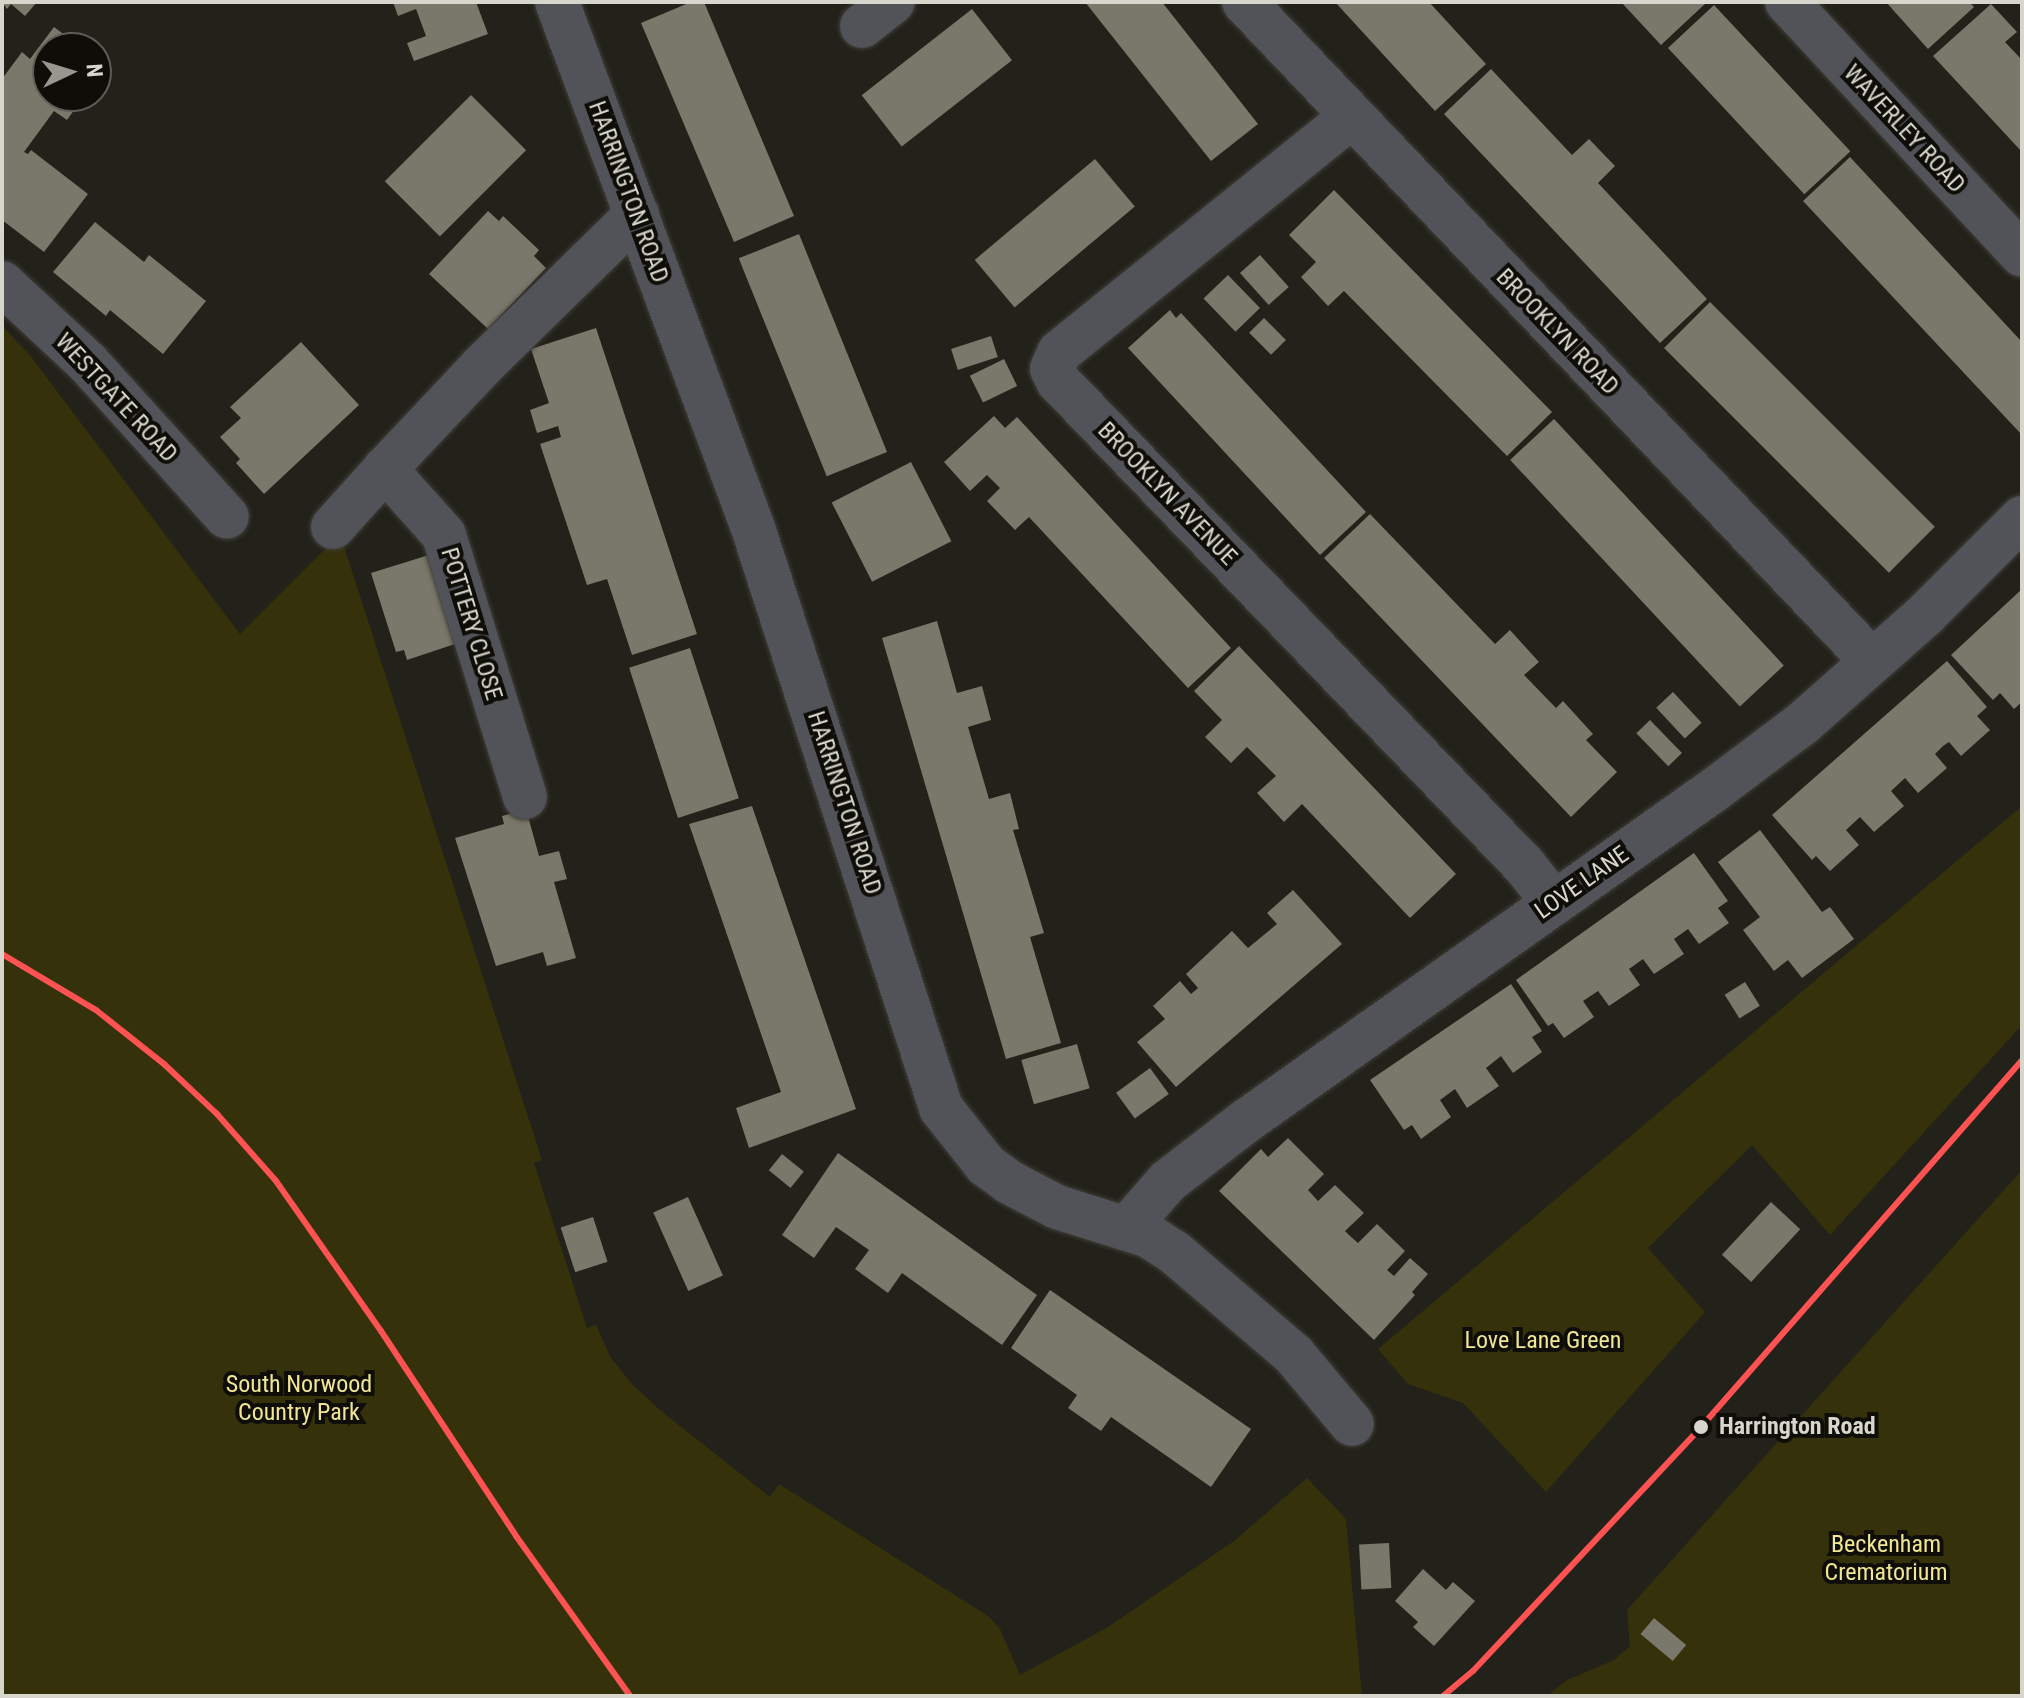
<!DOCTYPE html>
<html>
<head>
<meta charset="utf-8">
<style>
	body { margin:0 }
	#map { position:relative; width:2024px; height:1698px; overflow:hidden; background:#22211a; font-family:"Roboto Condensed",sans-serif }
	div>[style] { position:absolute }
	.green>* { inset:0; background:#35310a }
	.building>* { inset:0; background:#7a786a; transform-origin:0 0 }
	.roads { filter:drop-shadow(0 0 2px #3e3d37) drop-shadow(0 0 2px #3e3d37) }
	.street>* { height:44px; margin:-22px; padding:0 22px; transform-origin:22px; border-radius:22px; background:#525359 }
	.tram-1>* { height:6px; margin:-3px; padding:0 3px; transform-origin:3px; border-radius:3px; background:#ff5353 }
	.dots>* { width:22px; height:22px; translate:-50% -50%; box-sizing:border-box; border:4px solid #0e0d07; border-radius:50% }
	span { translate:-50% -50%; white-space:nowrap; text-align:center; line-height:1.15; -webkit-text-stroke:8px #0e0d07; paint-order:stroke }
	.street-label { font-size:24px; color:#d6d6cc }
	.park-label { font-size:24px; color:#f0e693 }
	.stop-label { font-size:24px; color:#d6d6cc; font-weight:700 }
	.left { translate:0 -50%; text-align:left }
	.frame { position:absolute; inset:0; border:4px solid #d6d6cc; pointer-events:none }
	.north { position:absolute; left:32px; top:32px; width:80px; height:80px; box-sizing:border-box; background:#0e0d07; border:2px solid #5e5d56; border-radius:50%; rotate:86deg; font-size:22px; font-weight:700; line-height:32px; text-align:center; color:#d6d6cc }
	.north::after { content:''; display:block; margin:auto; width:28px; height:36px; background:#97978e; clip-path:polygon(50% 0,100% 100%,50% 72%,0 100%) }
</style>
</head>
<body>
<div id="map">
	<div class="green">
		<div style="clip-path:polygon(2px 326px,29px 354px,240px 634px,340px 534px,542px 1160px,534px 1163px,587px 1328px,596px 1325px,611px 1358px,632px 1384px,661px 1411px,770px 1497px,779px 1484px,988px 1616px,1000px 1629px,1020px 1675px,1108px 1627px,1234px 1541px,1307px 1478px,1346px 1519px,1362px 1696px,2px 1696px)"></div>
		<div style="clip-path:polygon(2022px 806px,2022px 1025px,1830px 1235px,1752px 1145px,1648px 1248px,1705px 1312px,1546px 1492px,1463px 1403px,1408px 1384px,1378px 1349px)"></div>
		<div style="clip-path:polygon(2022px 1170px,2022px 1696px,1547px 1696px,1567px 1680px,1614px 1660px,1630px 1646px,1627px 1610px)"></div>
	</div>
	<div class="building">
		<div style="clip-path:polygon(2px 2px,37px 2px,25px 16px,11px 4px,7px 9px)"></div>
		<div style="clip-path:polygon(393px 2px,476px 2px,488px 34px,414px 61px,407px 43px,426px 36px,416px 9px,398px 16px)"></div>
		<div style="clip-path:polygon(691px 2px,704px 2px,794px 216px,734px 242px,641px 23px)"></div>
		<div style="clip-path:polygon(1085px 2px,1162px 2px,1258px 124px,1211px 161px)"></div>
		<div style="clip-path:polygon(1335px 2px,1429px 2px,1486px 64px,1435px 111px)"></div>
		<div style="clip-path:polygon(1621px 2px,1707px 2px,1661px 45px)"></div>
		<div style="clip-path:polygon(1886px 2px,1969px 2px,1974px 7px,1928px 49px)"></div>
		<div style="clip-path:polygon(1991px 4px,2017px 32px,2005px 42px,2022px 60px,2022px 152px,1933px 56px)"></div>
		<div style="left:1714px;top:5px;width:200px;height:63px;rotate:47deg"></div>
		<div style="left:972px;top:9px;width:65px;height:140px;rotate:52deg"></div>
		<div style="clip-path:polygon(54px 27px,82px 48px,48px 48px,48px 96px,84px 96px,67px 120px,54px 111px,24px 152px,28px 154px,31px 150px,88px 194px,44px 252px,2px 220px,2px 79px,22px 52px,30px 59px)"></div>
		<div style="clip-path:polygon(96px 59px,106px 66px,96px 80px)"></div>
		<div style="clip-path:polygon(1491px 69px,1572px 155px,1589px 139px,1615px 166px,1598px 183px,1707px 299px,1660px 343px,1444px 114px)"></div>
		<div style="left:471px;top:95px;width:78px;height:122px;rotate:45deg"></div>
		<div style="clip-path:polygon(1850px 157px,2022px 342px,2022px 435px,1803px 201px)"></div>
		<div style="left:1095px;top:159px;width:62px;height:157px;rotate:50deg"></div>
		<div style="clip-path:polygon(1334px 190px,1552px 412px,1507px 456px,1344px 291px,1328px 306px,1301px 277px,1316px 262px,1289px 235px)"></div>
		<div style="clip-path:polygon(488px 211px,499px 221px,503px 216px,539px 250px,534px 256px,546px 268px,488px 329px,429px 274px)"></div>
		<div style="clip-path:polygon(95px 222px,144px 262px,149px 255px,206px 301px,163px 354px,110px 310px,106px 316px,53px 272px)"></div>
		<div style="left:799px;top:234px;width:235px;height:65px;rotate:68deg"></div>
		<div style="left:1260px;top:255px;width:43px;height:27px;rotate:48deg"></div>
		<div style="left:1228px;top:275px;width:46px;height:34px;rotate:46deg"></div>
		<div style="left:1710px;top:302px;width:318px;height:65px;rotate:45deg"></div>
		<div style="clip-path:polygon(1170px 310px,1176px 318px,1181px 313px,1366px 512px,1320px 555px,1128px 348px)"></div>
		<div style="left:1264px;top:318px;width:31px;height:21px;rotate:45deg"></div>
		<div style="clip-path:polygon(596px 328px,697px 634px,632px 655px,607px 579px,587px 585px,540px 444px,561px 437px,558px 426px,537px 433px,530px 410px,549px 403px,531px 349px)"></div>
		<div style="left:991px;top:336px;width:22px;height:42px;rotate:72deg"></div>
		<div style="clip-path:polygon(301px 342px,359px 405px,264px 494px,236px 463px,240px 459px,220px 437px,241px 418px,230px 407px)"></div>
		<div style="left:1004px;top:359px;width:30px;height:38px;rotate:64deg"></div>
		<div style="clip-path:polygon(994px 416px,1005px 428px,1017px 417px,1231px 648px,1188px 688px,1029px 517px,1015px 530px,987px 501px,1000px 488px,987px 475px,970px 491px,944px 462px)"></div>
		<div style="left:1554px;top:419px;width:337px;height:60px;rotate:47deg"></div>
		<div style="left:911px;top:462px;width:89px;height:89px;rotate:63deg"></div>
		<div style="clip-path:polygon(1370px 514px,1495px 644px,1510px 630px,1539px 662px,1524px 675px,1556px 708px,1563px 701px,1593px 734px,1586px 740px,1617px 772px,1571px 817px,1324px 558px)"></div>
		<div style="clip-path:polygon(432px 554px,455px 644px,407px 660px,404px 650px,396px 652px,371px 573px)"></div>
		<div style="clip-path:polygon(2022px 589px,2022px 702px,2014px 709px,2000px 693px,1993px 700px,1951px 655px)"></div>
		<div style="clip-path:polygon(937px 621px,957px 693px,982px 686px,991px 720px,968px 727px,989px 799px,1010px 793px,1019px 829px,1013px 830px,1044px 933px,1030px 937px,1061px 1043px,1006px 1059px,882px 638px)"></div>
		<div style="clip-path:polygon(1239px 646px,1456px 874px,1410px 918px,1302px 804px,1284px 822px,1257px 793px,1276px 776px,1247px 747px,1231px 763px,1205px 737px,1222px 720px,1194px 691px)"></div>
		<div style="left:690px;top:648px;width:158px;height:64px;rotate:72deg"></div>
		<div style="clip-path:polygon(1947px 661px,1987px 707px,1977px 716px,1990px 730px,1961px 756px,1949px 742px,1943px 746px,1935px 754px,1947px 768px,1918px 793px,1905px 778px,1891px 791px,1904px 806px,1874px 832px,1860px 817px,1846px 830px,1859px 845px,1830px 871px,1816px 856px,1812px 860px,1772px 815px)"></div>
		<div style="left:1673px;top:692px;width:42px;height:23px;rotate:47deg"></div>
		<div style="left:1650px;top:720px;width:46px;height:19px;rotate:46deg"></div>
		<div style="clip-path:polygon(752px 806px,856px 1109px,749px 1148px,736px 1108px,781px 1092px,689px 824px)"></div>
		<div style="clip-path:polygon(526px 809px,539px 856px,559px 851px,567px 879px,554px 882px,576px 958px,547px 966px,543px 952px,496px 966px,455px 838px,504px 824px,502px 816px)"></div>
		<div style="clip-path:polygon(1760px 830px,1822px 912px,1830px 907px,1854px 939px,1802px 978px,1788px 960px,1774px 971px,1743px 930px,1760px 917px,1718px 862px)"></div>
		<div style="clip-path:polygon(1694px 853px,1728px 901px,1718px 908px,1729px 923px,1699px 944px,1688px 929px,1674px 939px,1684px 954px,1654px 974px,1643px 959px,1629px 969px,1640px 985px,1609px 1006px,1598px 991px,1583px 1001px,1594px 1017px,1564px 1038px,1553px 1023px,1548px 1026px,1516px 980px)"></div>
		<div style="clip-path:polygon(1293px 890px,1342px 944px,1176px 1087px,1137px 1042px,1165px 1019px,1153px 1006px,1180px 981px,1191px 994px,1198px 988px,1186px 974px,1232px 931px,1248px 948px,1277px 924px,1267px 913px)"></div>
		<div style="left:1745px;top:982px;width:28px;height:24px;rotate:58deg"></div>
		<div style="clip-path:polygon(1511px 984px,1542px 1031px,1532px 1037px,1542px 1052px,1513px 1073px,1501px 1056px,1486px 1068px,1499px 1086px,1467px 1108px,1455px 1089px,1440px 1100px,1451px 1117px,1421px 1139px,1412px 1125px,1404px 1130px,1370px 1080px)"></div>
		<div style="left:1077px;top:1044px;width:46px;height:58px;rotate:74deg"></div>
		<div style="left:1150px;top:1068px;width:32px;height:42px;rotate:54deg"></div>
		<div style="clip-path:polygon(1288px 1138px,1324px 1174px,1308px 1190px,1318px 1201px,1335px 1185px,1364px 1213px,1345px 1231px,1350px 1236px,1358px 1243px,1377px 1224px,1405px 1251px,1387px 1270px,1394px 1276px,1410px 1258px,1428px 1274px,1412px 1292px,1415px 1295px,1374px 1340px,1219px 1191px,1261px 1149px,1268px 1157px)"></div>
		<div style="clip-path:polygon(838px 1153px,1037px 1295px,1002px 1345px,902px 1273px,888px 1293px,855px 1269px,869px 1250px,836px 1227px,814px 1258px,782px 1235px)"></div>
		<div style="left:782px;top:1154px;width:28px;height:21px;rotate:39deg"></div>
		<div style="left:688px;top:1197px;width:86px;height:38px;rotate:66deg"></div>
		<div style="left:1771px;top:1202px;width:40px;height:72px;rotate:43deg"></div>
		<div style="left:593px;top:1217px;width:47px;height:34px;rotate:72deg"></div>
		<div style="clip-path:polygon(1050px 1290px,1251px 1429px,1211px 1487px,1111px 1417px,1101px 1431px,1068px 1408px,1077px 1395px,1011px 1348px)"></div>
		<div style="left:1389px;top:1543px;width:45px;height:30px;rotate:87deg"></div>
		<div style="clip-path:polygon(1423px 1569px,1446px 1590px,1453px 1582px,1475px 1601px,1434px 1646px,1413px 1627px,1418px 1622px,1395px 1601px)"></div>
		<div style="left:1654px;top:1618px;width:42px;height:21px;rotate:40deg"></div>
	</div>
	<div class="roads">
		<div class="street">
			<div style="left:557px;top:2px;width:561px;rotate:69.56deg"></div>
			<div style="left:753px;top:528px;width:610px;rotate:72.04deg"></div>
			<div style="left:941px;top:1108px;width:73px;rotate:51.7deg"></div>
			<div style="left:986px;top:1165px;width:29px;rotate:36deg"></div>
			<div style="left:1009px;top:1182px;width:54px;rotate:27.5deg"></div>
			<div style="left:1057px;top:1207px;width:96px;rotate:17.5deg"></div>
			<div style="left:1149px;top:1236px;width:30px;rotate:33deg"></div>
			<div style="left:1174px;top:1252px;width:158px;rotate:40.6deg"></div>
			<div style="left:1294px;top:1355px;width:90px;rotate:50deg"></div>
			<div style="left:1244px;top:2px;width:910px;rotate:46.38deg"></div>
			<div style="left:1787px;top:2px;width:345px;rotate:47.1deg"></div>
			<div style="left:862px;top:26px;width:39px;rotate:-38deg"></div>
			<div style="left:1351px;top:117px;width:375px;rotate:141.1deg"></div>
			<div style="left:1059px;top:353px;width:17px;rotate:114deg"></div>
			<div style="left:1052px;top:369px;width:13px;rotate:63deg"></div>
			<div style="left:1058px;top:381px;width:672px;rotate:46.09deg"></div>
			<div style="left:1524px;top:865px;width:48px;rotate:51.7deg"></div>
			<div style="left:2px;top:283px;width:117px;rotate:42.9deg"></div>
			<div style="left:88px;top:363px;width:207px;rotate:47.9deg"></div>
			<div style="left:333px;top:527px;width:78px;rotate:-48.1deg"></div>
			<div style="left:525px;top:797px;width:274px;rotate:-107.2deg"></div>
			<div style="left:444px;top:535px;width:89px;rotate:-131.8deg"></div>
			<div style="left:385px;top:469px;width:141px;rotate:-46.7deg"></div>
			<div style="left:482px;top:366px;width:217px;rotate:-44.4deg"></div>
			<div style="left:1127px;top:1228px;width:62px;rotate:-48.9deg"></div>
			<div style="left:1168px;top:1181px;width:98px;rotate:-37.6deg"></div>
			<div style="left:1246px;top:1121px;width:573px;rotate:-35.27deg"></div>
			<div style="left:1714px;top:790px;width:111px;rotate:-37deg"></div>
			<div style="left:1803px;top:723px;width:164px;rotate:-41.5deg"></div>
			<div style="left:1926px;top:614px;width:136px;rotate:-45deg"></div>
		</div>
	</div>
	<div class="tram-1">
		<div style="left:2px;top:954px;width:109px;rotate:30.8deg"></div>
		<div style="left:96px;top:1010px;width:87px;rotate:38.5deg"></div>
		<div style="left:164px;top:1064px;width:73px;rotate:43.3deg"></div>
		<div style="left:217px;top:1114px;width:89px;rotate:48.6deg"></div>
		<div style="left:276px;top:1181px;width:183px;rotate:55deg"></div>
		<div style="left:381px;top:1331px;width:245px;rotate:56.6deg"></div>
		<div style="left:516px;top:1536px;width:196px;rotate:54.5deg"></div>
		<div style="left:1443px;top:1696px;width:39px;rotate:-40deg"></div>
		<div style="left:1473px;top:1671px;width:334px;rotate:-46.9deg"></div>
		<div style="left:1701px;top:1427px;width:488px;rotate:-48.8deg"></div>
	</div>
	<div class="dots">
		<div style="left:1701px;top:1427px;background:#d6d6cc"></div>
	</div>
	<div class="street-label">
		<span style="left:1904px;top:129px;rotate:47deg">WAVERLEY ROAD</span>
		<span style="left:628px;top:192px;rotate:70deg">HARRINGTON ROAD</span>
		<span style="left:1557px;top:332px;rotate:46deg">BROOKLYN ROAD</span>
		<span style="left:116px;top:398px;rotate:47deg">WESTGATE ROAD</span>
		<span style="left:1167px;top:494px;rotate:46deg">BROOKLYN AVENUE</span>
		<span style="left:471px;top:624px;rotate:73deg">POTTERY CLOSE</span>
		<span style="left:844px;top:803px;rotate:72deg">HARRINGTON ROAD</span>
		<span style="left:1582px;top:883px;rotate:-35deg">LOVE LANE</span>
	</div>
	<div class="park-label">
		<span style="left:1543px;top:1341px">Love Lane Green</span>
		<span style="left:299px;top:1399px">South Norwood<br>Country Park</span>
		<span style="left:1886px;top:1559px">Beckenham<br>Crematorium</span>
	</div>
	<div class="stop-label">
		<span class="left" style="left:1719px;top:1427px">Harrington Road</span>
	</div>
	<div class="frame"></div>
	<div class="north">N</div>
</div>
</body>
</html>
